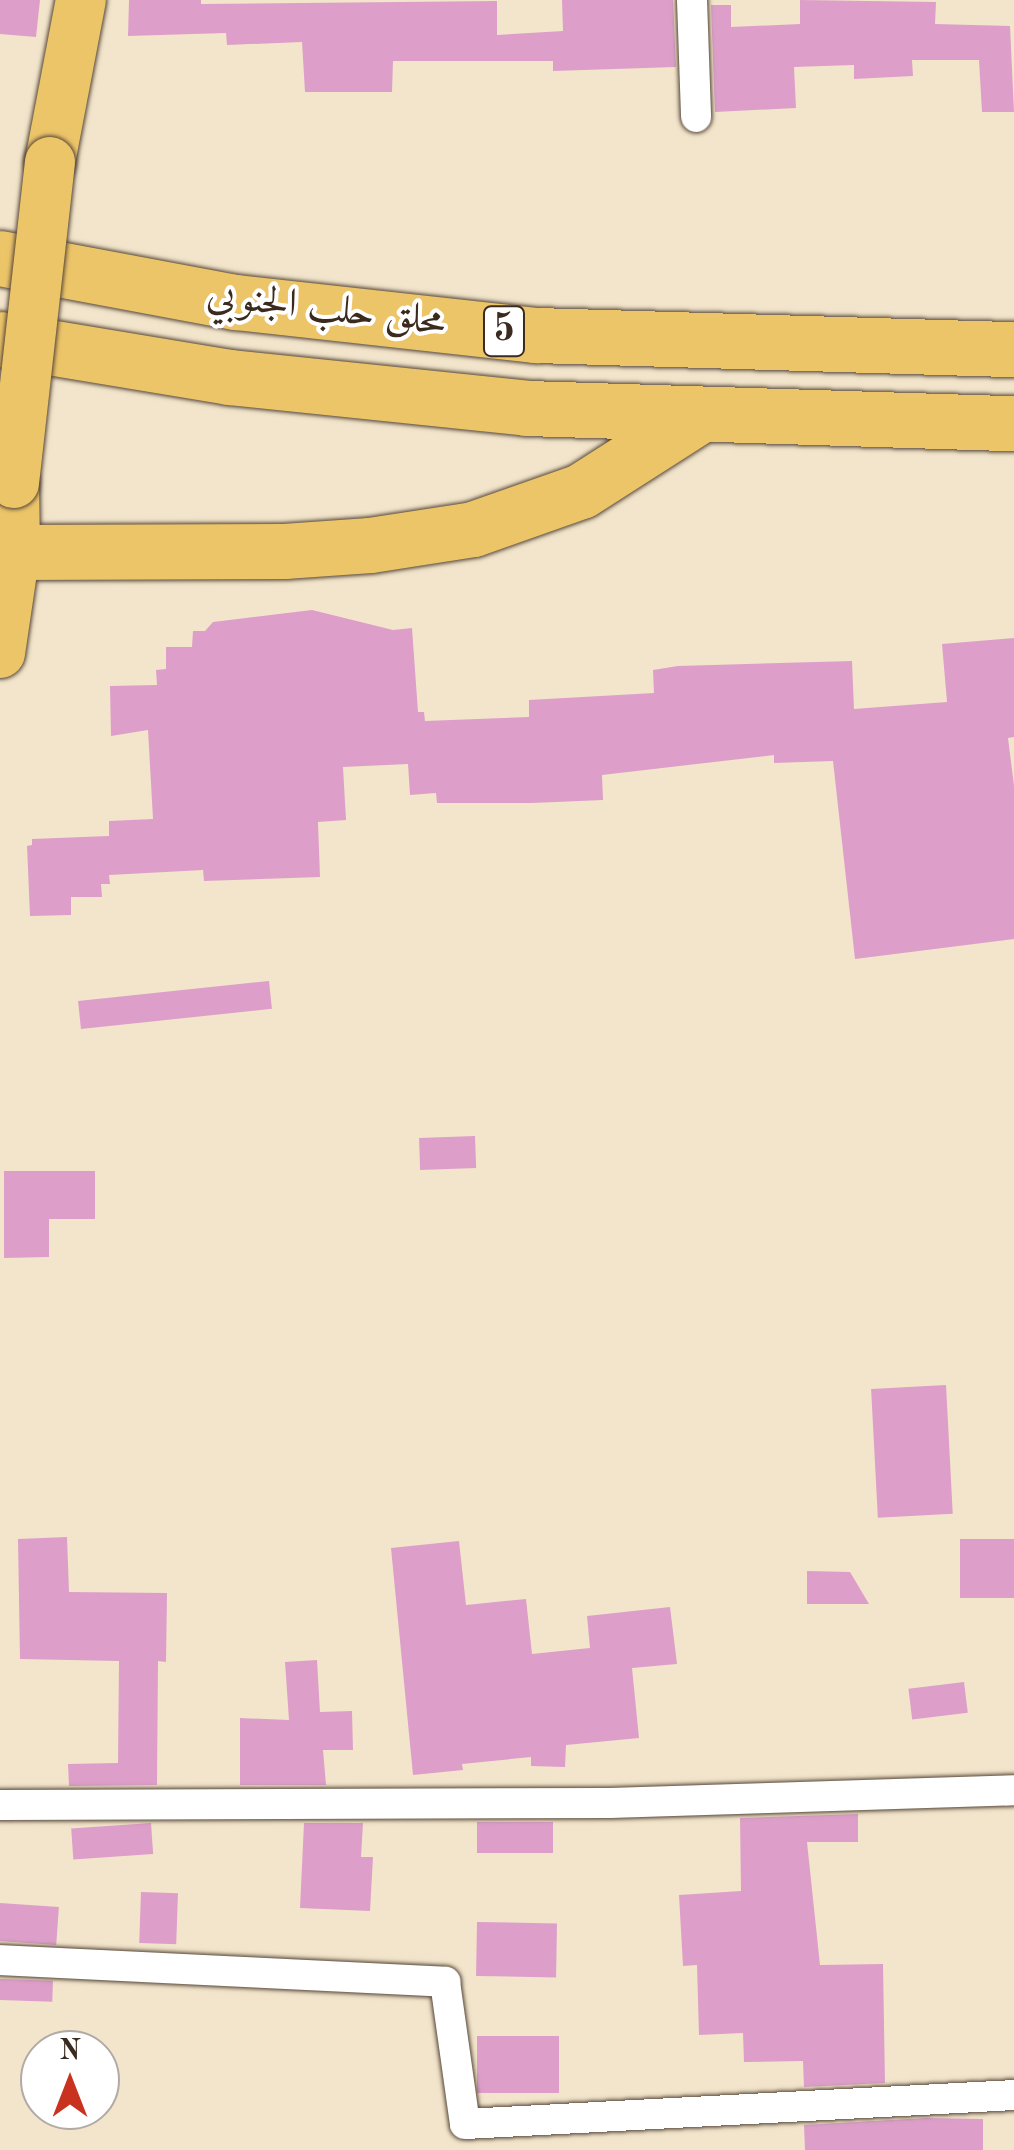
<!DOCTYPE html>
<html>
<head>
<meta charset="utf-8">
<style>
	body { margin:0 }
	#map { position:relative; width:1014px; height:2150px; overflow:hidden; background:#f2e5cb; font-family:"Old Standard TT",Amiri,serif }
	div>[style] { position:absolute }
	.building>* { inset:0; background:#dd9fc9; transform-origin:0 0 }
	.roads { filter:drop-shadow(0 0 2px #564638) drop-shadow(0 0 2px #564638) }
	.street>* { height:30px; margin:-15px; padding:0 15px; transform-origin:15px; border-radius:15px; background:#fff }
	.primary>* { height:50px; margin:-25px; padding:0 25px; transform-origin:25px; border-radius:25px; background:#edc569 }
	.highway>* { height:55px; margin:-27.5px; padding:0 27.5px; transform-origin:27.5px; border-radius:27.5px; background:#edc569 }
	.bridges { filter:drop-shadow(0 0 2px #564638) drop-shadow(0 0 2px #564638) }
	.primary-bridge>* { height:50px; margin:-25px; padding:0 25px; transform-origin:25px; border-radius:25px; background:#edc569 }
	span { translate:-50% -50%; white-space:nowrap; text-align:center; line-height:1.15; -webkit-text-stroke:8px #fff; paint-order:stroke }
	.shield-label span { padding:2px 8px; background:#fff; border:2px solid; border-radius:8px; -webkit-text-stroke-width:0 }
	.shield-label { font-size:38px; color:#3b2a1e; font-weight:700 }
	.street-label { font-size:40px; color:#3b2a1e }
	.north { position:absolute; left:20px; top:2030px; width:100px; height:100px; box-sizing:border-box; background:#fff; border:2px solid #b1aaa5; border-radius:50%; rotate:0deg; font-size:28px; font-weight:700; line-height:40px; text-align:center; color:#3b2a1e }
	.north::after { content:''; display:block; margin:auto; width:35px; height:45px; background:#c8321e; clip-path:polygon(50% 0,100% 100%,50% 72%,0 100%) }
</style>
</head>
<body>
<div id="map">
	<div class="building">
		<div style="clip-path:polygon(0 0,40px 0,36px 37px,0 34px)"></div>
		<div style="clip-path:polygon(129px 0,201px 0,201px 4px,497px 1px,497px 35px,563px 31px,562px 0,673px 0,676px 67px,553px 71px,553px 61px,393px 61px,392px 92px,305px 92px,302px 42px,227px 45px,226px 33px,128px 36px)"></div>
		<div style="clip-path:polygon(800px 0,936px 2px,935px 24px,1010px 26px,1014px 112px,982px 112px,979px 60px,912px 60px,913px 76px,854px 79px,854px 65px,794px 67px,796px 108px,715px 112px,711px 5px,731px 5px,731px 27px,800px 24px)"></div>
		<div style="clip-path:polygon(312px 610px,393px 630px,412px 628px,418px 712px,424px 712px,425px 721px,529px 717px,529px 700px,654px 693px,653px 670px,678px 666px,852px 661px,854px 709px,947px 702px,942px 644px,1014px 638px,1014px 737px,1008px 738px,1014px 786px,1014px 939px,855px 959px,833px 761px,774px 763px,774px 755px,602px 775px,603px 800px,532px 803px,437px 803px,436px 793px,410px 795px,408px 764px,343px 767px,346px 820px,318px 822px,320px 877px,204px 881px,203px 870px,109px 875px,110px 884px,101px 884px,102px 897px,71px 897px,71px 915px,30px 916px,27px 846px,32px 845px,32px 839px,109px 836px,109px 821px,153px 819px,148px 730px,111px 736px,110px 686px,157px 685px,156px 670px,166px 669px,166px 647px,192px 647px,193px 631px,205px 631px,213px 622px)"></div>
		<div style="left:269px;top:981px;width:28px;height:192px;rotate:84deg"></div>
		<div style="left:475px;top:1136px;width:32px;height:56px;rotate:88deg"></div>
		<div style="clip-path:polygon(4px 1171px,95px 1171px,95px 1219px,49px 1219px,49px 1257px,4px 1258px)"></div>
		<div style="left:946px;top:1385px;width:129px;height:75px;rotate:87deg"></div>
		<div style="clip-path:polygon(67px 1537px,69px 1592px,167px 1593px,166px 1662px,158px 1661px,157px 1785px,69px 1786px,68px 1764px,118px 1763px,119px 1661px,20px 1659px,18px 1539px)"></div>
		<div style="left:1014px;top:1539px;width:59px;height:54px;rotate:90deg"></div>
		<div style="clip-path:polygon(459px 1541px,466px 1605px,526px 1599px,532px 1654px,590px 1648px,587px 1616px,670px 1607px,677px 1664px,632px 1668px,639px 1738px,566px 1745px,565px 1767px,531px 1766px,531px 1757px,462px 1764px,463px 1770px,413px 1775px,391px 1548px)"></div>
		<div style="clip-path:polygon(807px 1571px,850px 1572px,869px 1604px,807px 1604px)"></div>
		<div style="clip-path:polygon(317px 1660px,320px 1712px,352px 1711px,353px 1750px,323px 1750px,326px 1785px,240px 1785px,240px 1718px,289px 1720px,285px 1662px)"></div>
		<div style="left:964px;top:1682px;width:31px;height:56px;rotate:83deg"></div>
		<div style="clip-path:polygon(858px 1814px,858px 1842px,807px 1842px,820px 1965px,883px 1964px,885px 2083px,804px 2087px,803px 2061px,744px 2062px,743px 2033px,699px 2035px,697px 1965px,683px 1966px,679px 1895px,741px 1891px,740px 1818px)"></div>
		<div style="left:477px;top:1822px;width:76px;height:31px"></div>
		<div style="left:151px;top:1823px;width:31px;height:80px;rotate:86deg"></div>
		<div style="clip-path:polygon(304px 1823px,363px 1823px,361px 1857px,373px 1857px,370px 1911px,300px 1908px)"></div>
		<div style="left:141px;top:1892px;width:37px;height:51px;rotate:2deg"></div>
		<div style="left:0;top:1903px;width:59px;height:38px;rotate:4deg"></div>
		<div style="left:477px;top:1922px;width:80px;height:54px;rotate:1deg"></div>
		<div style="left:0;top:1979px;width:53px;height:21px;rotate:2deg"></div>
		<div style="left:477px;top:2036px;width:82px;height:57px"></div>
		<div style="clip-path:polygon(927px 2118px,983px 2119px,983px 2150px,805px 2150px,804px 2125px)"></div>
	</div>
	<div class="roads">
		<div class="street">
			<div style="left:692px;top:0;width:117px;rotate:88deg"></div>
			<div style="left:0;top:1805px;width:610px;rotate:-0.19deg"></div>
			<div style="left:610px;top:1803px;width:404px;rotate:-1.8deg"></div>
			<div style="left:0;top:1960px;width:446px;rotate:2.8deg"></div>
			<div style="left:445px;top:1982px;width:143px;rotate:82deg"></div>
			<div style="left:465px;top:2124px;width:550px;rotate:-3.02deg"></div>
		</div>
		<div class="primary">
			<div style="left:50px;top:162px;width:165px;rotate:-79.2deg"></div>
			<div style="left:0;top:653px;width:102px;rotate:-81.6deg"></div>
			<div style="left:15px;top:552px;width:69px;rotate:-90.8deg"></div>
		</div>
		<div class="highway">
			<div style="left:0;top:258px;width:240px;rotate:10.6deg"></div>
			<div style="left:236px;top:302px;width:302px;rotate:6.3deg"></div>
			<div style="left:536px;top:335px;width:478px;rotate:1.7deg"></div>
			<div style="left:0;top:339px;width:232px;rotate:9.4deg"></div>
			<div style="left:229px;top:377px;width:300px;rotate:5.9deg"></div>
			<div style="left:527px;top:408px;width:487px;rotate:1.8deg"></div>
			<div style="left:15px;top:552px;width:269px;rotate:-0.2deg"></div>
			<div style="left:284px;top:551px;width:86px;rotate:-4deg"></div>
			<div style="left:370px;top:545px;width:104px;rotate:-8.8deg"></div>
			<div style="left:473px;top:529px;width:114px;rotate:-19.4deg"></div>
			<div style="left:581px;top:491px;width:141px;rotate:-32.6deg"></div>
		</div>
	</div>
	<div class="bridges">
		<div class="primary-bridge">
			<div style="left:14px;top:483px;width:323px;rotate:-83.6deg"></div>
		</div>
	</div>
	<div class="shield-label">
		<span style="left:504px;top:331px">5</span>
	</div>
	<div class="street-label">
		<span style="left:326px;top:310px;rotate:7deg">محلق حلب الجنوبي</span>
	</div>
	<div class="north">N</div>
</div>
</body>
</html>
